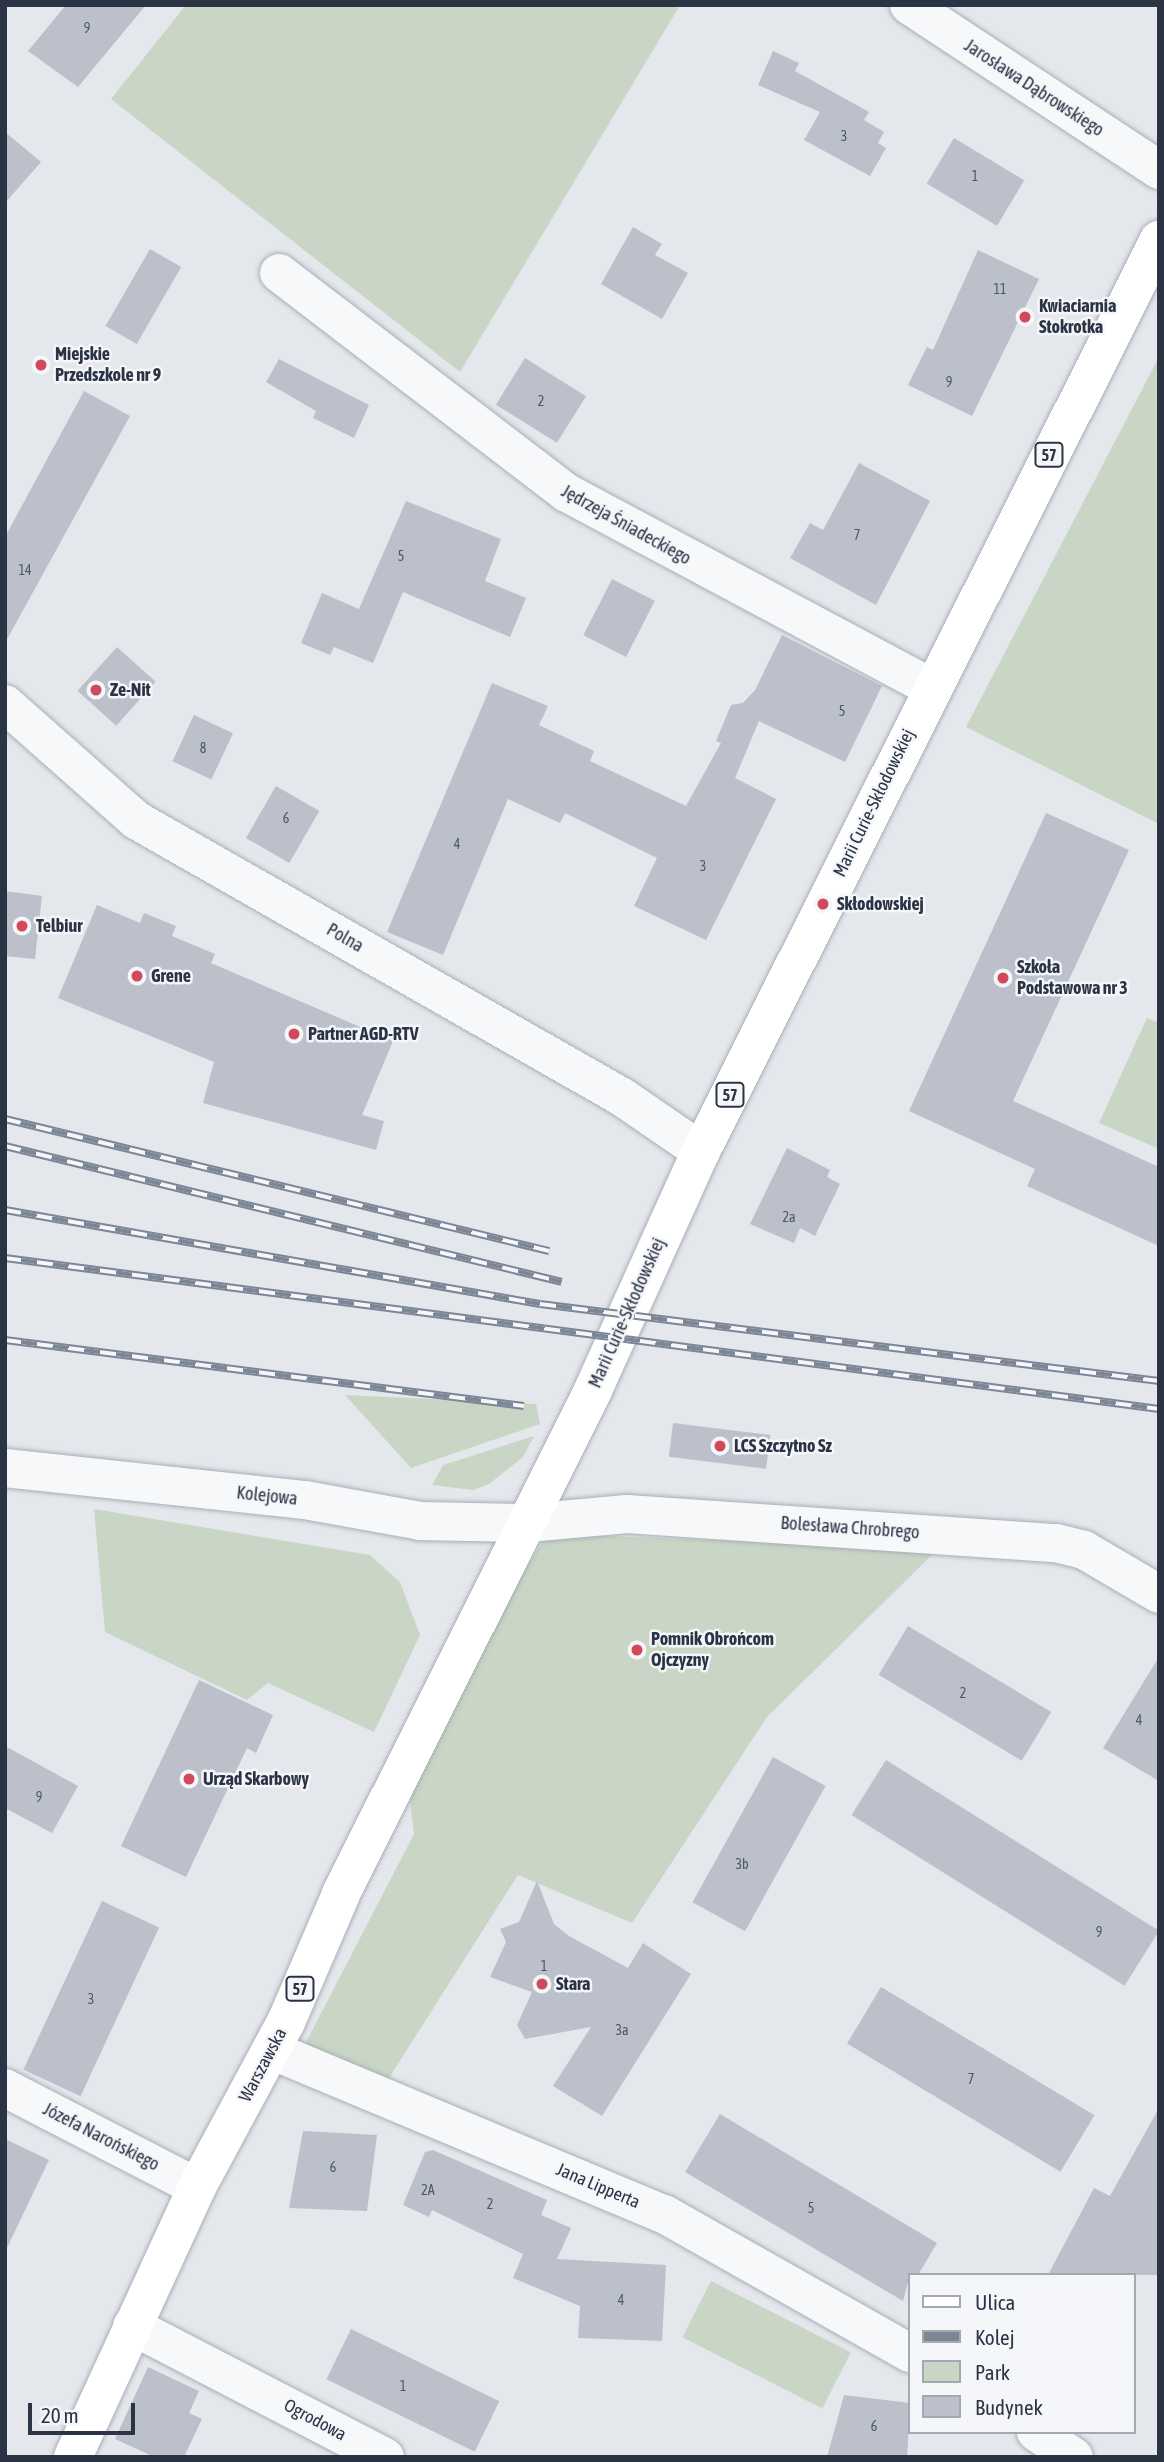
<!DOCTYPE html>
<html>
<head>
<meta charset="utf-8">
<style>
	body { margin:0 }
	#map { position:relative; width:1164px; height:2462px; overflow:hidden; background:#e4e7ec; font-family:"Asap Condensed",sans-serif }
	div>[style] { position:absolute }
	.green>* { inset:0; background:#c9d6c5; transform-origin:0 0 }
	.building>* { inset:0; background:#bbc0ca; transform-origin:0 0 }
	.roads { filter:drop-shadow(0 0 2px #a9aeb7) drop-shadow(0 0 2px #a9aeb7) }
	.minor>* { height:38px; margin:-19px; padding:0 19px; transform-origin:19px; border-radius:19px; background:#f7f8fa }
	.tertiary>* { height:38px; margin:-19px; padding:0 19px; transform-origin:19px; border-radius:19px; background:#f7f8fa }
	.primary>* { height:38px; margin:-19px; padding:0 19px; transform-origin:19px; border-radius:19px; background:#fff }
	.rail>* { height:8px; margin-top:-4px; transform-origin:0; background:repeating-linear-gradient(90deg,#f4f6f9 0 16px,#7d8696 0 32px); box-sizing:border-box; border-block:2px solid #7d8696 }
	.dots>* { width:19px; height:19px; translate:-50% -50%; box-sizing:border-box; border:4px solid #f4f6f9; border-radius:50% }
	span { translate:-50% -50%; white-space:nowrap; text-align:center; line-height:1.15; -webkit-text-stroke:5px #f4f6f9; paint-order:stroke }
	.number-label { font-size:14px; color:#4f5766 }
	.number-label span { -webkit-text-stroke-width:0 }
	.shield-label span { padding:2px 5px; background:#f4f6f9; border:2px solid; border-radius:5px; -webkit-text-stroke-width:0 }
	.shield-label { font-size:16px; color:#2b3445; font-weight:700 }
	.street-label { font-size:18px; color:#2b3445 }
	.poi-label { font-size:18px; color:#2b3445; font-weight:700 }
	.left { translate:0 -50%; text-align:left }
	.frame { position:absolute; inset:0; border:7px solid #2b3445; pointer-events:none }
	.legend { position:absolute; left:908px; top:2273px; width:228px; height:161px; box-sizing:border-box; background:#f4f6f9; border:2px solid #a4a8b1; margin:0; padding:9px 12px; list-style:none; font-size:21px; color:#2b3445 }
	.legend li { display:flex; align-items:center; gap:14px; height:35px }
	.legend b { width:35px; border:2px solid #a4a8b1 }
	.scale { position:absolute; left:28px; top:2403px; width:107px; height:32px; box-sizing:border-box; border:4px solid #2b3445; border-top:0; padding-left:9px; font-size:21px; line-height:24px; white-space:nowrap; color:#2b3445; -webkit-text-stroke:5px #f4f6f9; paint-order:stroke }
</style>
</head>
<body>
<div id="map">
	<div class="green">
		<div style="clip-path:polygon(186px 5px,680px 5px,460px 372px,111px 99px)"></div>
		<div style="clip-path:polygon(1159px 357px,1159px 824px,966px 727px)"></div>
		<div style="clip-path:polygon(1147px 1018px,1159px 1023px,1159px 1149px,1099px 1123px)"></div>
		<div style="clip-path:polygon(345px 1395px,536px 1404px,540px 1424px,411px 1468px)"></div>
		<div style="clip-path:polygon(534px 1436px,523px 1457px,489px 1484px,473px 1490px,432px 1485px,443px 1465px)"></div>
		<div style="clip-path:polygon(94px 1509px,370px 1555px,400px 1582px,420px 1635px,374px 1732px,268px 1683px,247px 1700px,105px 1632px)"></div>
		<div style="clip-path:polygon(547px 1534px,939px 1548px,767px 1717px,632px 1923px,518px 1875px,382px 2089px,303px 2048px,414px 1834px,406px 1765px)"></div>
		<div style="left:711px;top:2281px;width:157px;height:63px;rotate:27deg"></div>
	</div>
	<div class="building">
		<div style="clip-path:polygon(66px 5px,146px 5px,78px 87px,28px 51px)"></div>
		<div style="clip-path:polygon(773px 51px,799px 63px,795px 71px,869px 112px,864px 120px,884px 132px,878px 143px,886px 148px,870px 176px,804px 140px,820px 112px,758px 85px)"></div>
		<div style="clip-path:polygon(5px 132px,41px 162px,5px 203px)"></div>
		<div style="left:954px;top:138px;width:82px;height:53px;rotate:31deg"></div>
		<div style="clip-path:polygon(633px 227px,662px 244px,655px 255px,688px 273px,662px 319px,601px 284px)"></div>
		<div style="left:150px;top:249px;width:36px;height:89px;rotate:30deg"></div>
		<div style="clip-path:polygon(978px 250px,1039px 279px,972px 416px,908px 385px,927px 347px,933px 350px)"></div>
		<div style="left:525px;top:358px;width:72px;height:55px;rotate:32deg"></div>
		<div style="clip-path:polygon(279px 359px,369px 405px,354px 438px,313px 418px,316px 411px,266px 382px)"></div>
		<div style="clip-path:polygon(84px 391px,130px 416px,5px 643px,5px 537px)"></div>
		<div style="clip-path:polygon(859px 463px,930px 501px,876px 605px,790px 558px,810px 523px,823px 530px)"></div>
		<div style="clip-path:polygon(406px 501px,501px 539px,485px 581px,526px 598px,510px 637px,403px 592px,373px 663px,334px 647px,330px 655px,301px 643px,322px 593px,359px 609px)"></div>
		<div style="left:612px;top:579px;width:48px;height:63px;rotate:27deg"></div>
		<div style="clip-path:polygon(782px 635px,882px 686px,845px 762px,759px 721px,735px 778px,776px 799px,706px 940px,634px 906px,657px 858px,565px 813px,560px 823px,508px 799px,443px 955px,387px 932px,492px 683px,548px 706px,539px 725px,594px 751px,590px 761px,686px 806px,721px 743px,716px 741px,731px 705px,743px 703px,755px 690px)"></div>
		<div style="left:117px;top:647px;width:52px;height:59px;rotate:42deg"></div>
		<div style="left:194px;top:715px;width:43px;height:51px;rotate:25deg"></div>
		<div style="left:276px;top:786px;width:50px;height:60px;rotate:30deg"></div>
		<div style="clip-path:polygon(1046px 813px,1129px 850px,1013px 1101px,1159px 1167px,1159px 1246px,1027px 1186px,1035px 1169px,909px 1111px)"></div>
		<div style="clip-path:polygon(5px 891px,42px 896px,35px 959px,5px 956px)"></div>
		<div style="clip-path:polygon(97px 905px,140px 923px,144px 913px,176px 926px,172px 936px,215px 954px,211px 963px,393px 1041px,362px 1115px,384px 1121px,376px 1150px,203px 1103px,214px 1062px,58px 998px)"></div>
		<div style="clip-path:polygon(787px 1148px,830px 1170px,827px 1177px,840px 1184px,815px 1236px,800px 1228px,794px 1243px,750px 1224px)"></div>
		<div style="left:673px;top:1423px;width:98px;height:34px;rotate:7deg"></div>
		<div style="left:908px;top:1626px;width:167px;height:57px;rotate:31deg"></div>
		<div style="clip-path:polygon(1159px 1657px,1159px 1781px,1103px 1748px)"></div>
		<div style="clip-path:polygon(199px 1680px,273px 1715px,256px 1753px,247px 1748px,186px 1877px,121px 1846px)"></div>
		<div style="clip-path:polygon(5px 1746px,78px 1786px,52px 1833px,5px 1808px)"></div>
		<div style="left:773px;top:1757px;width:60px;height:166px;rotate:29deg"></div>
		<div style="left:886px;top:1760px;width:322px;height:65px;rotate:32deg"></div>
		<div style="clip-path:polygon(537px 1881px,554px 1924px,569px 1936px,628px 1968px,643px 1943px,691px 1974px,602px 2116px,553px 2086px,591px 2027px,525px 2039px,517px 2025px,532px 1992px,490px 1977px,506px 1942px,500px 1929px,519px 1922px)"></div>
		<div style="left:102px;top:1901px;width:63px;height:186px;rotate:25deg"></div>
		<div style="left:881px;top:1987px;width:249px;height:66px;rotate:31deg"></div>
		<div style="clip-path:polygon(1159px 2108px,1159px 2275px,1048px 2275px,1094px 2188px,1110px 2196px)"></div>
		<div style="clip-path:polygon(720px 2114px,937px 2243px,918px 2275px,910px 2275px,903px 2301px,685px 2172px)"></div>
		<div style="clip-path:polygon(303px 2131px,377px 2135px,367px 2211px,289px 2208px)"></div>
		<div style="clip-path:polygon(5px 2139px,49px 2160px,5px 2252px)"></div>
		<div style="clip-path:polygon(433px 2150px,547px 2200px,541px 2215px,571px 2228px,557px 2259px,666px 2265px,662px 2341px,578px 2338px,580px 2306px,513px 2278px,523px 2254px,432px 2210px,429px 2217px,403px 2205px,425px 2152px)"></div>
		<div style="left:351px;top:2329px;width:165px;height:56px;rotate:26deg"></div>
		<div style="clip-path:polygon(148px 2367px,199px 2391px,189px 2413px,202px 2419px,184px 2457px,154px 2457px,115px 2439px)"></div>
		<div style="clip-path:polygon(844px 2395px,910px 2403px,907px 2457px,827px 2457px)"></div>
	</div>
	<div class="roads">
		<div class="minor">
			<div style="left:909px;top:5px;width:300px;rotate:33.4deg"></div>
			<div style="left:279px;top:273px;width:362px;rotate:37.4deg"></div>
			<div style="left:567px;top:493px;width:412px;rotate:28.1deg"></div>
			<div style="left:5px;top:704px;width:175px;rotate:41.5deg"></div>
			<div style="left:136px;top:820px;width:559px;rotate:29.68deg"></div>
			<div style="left:622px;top:1097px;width:96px;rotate:34.4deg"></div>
			<div style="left:271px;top:2050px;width:426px;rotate:22.7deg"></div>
			<div style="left:664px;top:2214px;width:283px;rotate:29.5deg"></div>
			<div style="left:5px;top:2088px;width:216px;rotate:27.3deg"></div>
			<div style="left:132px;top:2326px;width:285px;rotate:27.4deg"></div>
			<div style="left:1036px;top:2432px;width:45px;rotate:33.3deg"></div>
		</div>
		<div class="tertiary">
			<div style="left:5px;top:1468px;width:302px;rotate:6.1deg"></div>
			<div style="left:305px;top:1500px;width:117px;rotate:10.3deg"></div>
			<div style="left:420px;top:1521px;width:108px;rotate:1.1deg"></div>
			<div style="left:528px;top:1523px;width:99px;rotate:-5.2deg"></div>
			<div style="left:627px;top:1514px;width:430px;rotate:3.9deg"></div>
			<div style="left:1056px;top:1543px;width:29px;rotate:14deg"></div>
			<div style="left:1084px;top:1550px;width:87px;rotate:30.4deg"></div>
		</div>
		<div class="primary">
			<div style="left:73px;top:2457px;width:297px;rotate:-65.3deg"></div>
			<div style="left:197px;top:2187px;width:187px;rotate:-61.7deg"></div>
			<div style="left:286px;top:2022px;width:139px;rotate:-66.7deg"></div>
			<div style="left:341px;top:1894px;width:563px;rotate:-63.43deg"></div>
			<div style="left:593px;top:1390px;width:262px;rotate:-65.7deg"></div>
			<div style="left:701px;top:1151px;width:1020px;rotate:-63.31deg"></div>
		</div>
	</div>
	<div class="rail">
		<div style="left:5px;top:1119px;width:560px;rotate:13.64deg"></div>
		<div style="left:5px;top:1146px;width:573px;rotate:13.72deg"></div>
		<div style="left:5px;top:1210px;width:543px;rotate:9.97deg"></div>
		<div style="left:540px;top:1304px;width:624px;rotate:7.09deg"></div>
		<div style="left:5px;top:1258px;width:1164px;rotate:7.45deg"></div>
		<div style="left:5px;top:1340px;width:523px;rotate:7.25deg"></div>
	</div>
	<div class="dots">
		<div style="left:1025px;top:317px;background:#d1495b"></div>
		<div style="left:41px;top:365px;background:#d1495b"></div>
		<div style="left:96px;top:690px;background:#d1495b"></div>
		<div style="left:823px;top:904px;background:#d1495b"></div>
		<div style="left:22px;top:926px;background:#d1495b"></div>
		<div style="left:137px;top:976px;background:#d1495b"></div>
		<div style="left:1003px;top:978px;background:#d1495b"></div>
		<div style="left:294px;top:1034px;background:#d1495b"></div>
		<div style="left:720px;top:1446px;background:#d1495b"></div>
		<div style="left:637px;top:1650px;background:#d1495b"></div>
		<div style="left:189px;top:1779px;background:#d1495b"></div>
		<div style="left:542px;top:1984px;background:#d1495b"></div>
	</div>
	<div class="number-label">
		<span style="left:87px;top:28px">9</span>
		<span style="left:844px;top:136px">3</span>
		<span style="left:975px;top:176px">1</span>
		<span style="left:1000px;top:289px">11</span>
		<span style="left:949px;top:382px">9</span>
		<span style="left:541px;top:401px">2</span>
		<span style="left:857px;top:535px">7</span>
		<span style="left:401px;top:556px">5</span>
		<span style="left:25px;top:570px">14</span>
		<span style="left:842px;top:711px">5</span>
		<span style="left:203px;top:748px">8</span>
		<span style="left:286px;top:818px">6</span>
		<span style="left:457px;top:844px">4</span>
		<span style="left:703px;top:866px">3</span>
		<span style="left:789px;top:1217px">2a</span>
		<span style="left:963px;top:1693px">2</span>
		<span style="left:1139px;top:1720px">4</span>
		<span style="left:39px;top:1797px">9</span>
		<span style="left:742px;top:1864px">3b</span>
		<span style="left:1099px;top:1932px">9</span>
		<span style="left:544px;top:1966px">1</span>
		<span style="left:91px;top:1999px">3</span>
		<span style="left:622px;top:2030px">3a</span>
		<span style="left:971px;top:2079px">7</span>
		<span style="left:333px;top:2167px">6</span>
		<span style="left:428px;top:2190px">2A</span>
		<span style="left:490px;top:2204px">2</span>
		<span style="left:811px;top:2208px">5</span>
		<span style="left:621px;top:2300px">4</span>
		<span style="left:403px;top:2386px">1</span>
		<span style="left:874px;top:2426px">6</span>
	</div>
	<div class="shield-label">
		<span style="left:1049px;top:455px">57</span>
		<span style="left:730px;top:1095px">57</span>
		<span style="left:300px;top:1989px">57</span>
	</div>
	<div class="street-label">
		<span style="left:1034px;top:88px;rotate:33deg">Jarosława Dąbrowskiego</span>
		<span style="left:626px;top:525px;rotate:29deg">Jędrzeja Śniadeckiego</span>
		<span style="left:874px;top:803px;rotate:-64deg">Marii Curie-Skłodowskiej</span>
		<span style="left:345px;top:938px;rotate:30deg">Polna</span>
		<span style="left:627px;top:1313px;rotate:-66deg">Marii Curie-Skłodowskiej</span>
		<span style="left:267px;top:1496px;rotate:6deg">Kolejowa</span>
		<span style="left:850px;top:1528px;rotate:4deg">Bolesława Chrobrego</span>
		<span style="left:263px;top:2065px;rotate:-62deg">Warszawska</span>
		<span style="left:101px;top:2137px;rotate:27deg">Józefa Narońskiego</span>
		<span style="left:598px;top:2186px;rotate:23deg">Jana Lipperta</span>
		<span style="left:315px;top:2420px;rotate:28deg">Ogrodowa</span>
	</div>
	<div class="poi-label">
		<span class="left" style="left:1039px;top:317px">Kwiaciarnia<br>Stokrotka</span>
		<span class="left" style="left:55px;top:365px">Miejskie<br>Przedszkole nr 9</span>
		<span class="left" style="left:110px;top:690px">Ze-Nit</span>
		<span class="left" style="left:837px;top:904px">Skłodowskiej</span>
		<span class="left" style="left:36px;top:926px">Telbiur</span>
		<span class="left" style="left:1017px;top:978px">Szkoła<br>Podstawowa nr 3</span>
		<span class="left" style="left:151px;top:976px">Grene</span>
		<span class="left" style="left:308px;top:1034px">Partner AGD-RTV</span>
		<span class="left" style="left:734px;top:1446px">LCS Szczytno Sz</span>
		<span class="left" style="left:651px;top:1650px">Pomnik Obrońcom<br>Ojczyzny</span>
		<span class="left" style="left:203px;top:1779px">Urząd Skarbowy</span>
		<span class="left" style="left:556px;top:1984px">Stara</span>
	</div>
	<div class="frame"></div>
	<ul class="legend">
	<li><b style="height:9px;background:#fff"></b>Ulica</li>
	<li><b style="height:9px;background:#7d8696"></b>Kolej</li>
	<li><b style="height:19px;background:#c9d6c5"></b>Park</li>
	<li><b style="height:19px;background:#bbc0ca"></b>Budynek</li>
	</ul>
	<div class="scale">20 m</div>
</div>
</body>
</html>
